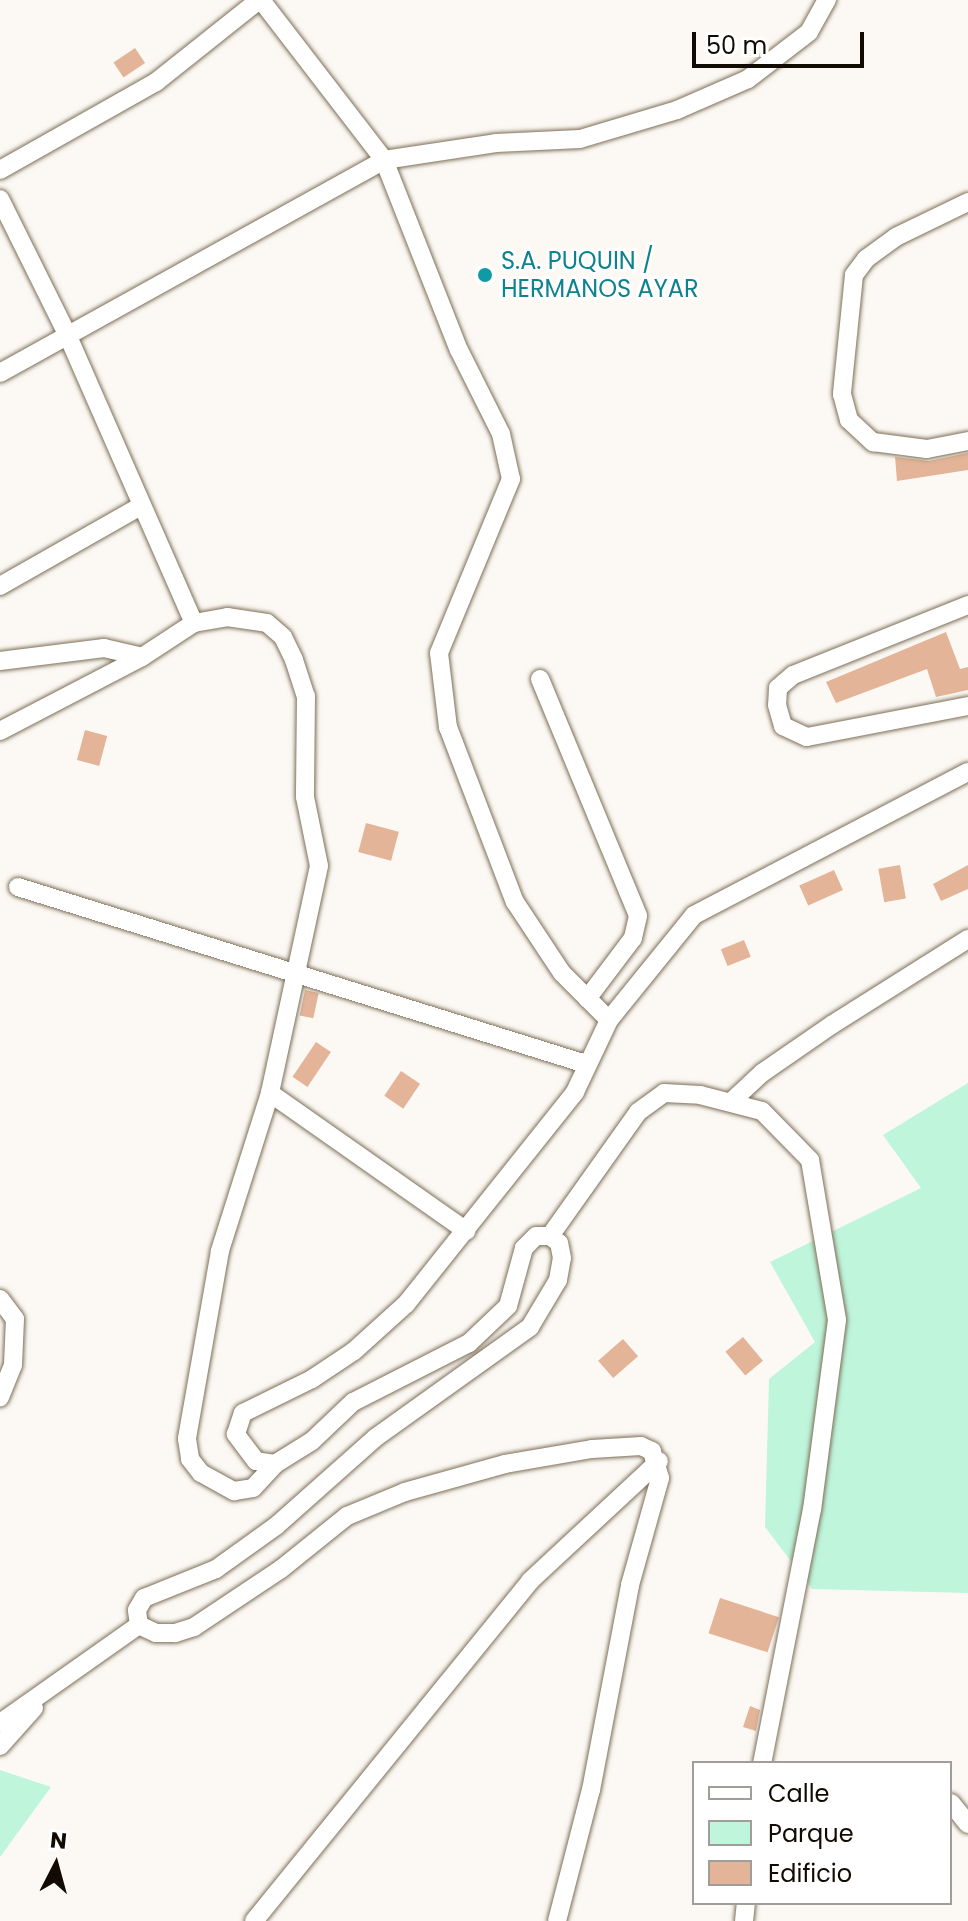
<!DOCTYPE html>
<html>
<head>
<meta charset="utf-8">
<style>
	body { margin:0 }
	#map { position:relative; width:968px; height:1921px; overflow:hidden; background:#fcf9f4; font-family:Poppins,sans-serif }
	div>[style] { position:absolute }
	.green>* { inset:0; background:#bef5db }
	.building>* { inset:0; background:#e3b498; transform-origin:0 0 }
	.roads { filter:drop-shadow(0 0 2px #7e6f58) drop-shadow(0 0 2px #7e6f58) }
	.street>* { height:18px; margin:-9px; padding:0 9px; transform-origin:9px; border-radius:9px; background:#fff }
	.dots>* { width:22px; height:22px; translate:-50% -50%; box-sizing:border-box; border:4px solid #fff; border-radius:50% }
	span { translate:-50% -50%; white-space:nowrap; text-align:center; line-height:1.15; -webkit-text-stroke:6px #fff; paint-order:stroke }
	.culture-label { font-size:24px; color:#0d838f }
	.left { translate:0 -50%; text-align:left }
	.legend { position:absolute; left:692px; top:1761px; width:260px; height:144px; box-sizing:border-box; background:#fff; border:2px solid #a09d9b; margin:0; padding:10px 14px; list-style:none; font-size:24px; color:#110b04 }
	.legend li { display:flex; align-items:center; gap:16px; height:40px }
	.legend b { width:40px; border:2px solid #a09d9b }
	.north { position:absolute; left:16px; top:1825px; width:80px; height:80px; -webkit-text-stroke:6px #fff; paint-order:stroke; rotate:6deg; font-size:22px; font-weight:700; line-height:32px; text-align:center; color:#110b04 }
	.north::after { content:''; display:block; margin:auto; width:28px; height:36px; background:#110b04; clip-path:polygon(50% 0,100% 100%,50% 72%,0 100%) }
	.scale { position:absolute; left:692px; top:32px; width:172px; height:36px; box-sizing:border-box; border:4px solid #110b04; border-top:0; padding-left:10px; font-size:24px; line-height:28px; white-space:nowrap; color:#110b04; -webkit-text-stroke:6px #fff; paint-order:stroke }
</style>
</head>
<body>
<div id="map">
	<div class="green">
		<div style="clip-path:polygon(968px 1083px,968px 1593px,812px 1589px,765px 1527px,769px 1379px,815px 1342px,770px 1262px,921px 1188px,883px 1135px)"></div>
		<div style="clip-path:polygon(0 1770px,51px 1787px,0 1857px)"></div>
	</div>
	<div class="building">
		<div style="left:135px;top:48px;width:18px;height:26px;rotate:56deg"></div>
		<div style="clip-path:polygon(968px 453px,968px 470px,897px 481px,895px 457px,929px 461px)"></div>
		<div style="clip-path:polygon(946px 632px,960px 669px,968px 667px,968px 690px,936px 697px,927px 669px,836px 703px,826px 682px)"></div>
		<div style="left:85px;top:730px;width:23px;height:31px;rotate:15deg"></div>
		<div style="left:366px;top:823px;width:34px;height:30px;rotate:15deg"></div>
		<div style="left:900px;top:865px;width:34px;height:22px;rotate:80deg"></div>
		<div style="clip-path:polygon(968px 865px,968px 889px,941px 901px,933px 884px)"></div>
		<div style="left:834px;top:870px;width:22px;height:38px;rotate:66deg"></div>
		<div style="left:744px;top:940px;width:18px;height:25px;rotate:68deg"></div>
		<div style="left:305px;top:990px;width:14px;height:26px;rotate:12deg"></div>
		<div style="left:316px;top:1042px;width:18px;height:42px;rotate:34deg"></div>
		<div style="left:401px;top:1071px;width:23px;height:30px;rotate:34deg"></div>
		<div style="left:743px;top:1337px;width:31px;height:23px;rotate:50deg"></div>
		<div style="left:623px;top:1339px;width:23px;height:33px;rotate:49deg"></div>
		<div style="left:720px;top:1598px;width:62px;height:37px;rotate:18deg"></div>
		<div style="clip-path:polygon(750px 1706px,760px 1710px,756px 1731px,743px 1727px)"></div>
	</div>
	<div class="roads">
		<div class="street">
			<div style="left:261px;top:0;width:202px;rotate:52.4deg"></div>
			<div style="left:384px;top:160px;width:204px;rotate:68.5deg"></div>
			<div style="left:459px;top:350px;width:94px;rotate:63.4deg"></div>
			<div style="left:501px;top:434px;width:46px;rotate:77.5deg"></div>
			<div style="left:511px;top:479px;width:188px;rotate:112.5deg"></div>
			<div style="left:439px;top:653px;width:75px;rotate:83.1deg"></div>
			<div style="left:448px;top:727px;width:187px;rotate:69.1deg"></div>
			<div style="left:515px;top:902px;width:85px;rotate:56.5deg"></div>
			<div style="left:562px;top:973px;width:66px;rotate:45deg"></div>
			<div style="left:609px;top:1020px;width:135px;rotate:-51deg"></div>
			<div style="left:694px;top:915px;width:309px;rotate:-27.6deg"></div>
			<div style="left:0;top:170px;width:179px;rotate:-29.4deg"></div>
			<div style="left:156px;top:82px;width:132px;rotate:-38.5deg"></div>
			<div style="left:0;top:199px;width:151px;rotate:63.6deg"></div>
			<div style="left:67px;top:334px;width:316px;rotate:66.3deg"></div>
			<div style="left:968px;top:202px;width:80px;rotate:154.1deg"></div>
			<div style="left:896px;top:237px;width:37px;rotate:144deg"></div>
			<div style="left:866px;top:259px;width:20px;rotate:127deg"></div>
			<div style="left:854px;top:275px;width:120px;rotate:95.8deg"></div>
			<div style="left:842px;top:394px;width:27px;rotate:75deg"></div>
			<div style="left:849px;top:420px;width:33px;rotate:43deg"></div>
			<div style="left:873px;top:442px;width:54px;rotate:7.4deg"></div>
			<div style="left:927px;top:449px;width:42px;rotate:-11deg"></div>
			<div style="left:0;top:373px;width:439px;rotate:-29deg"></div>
			<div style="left:384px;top:160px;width:113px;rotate:-8.6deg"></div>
			<div style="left:496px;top:143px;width:84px;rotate:-2.7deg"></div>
			<div style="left:580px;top:139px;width:101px;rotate:-16.6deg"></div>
			<div style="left:677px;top:110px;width:77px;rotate:-23.6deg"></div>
			<div style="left:748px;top:79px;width:77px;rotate:-37.6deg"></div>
			<div style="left:809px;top:32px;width:37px;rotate:-61deg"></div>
			<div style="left:0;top:586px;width:162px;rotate:-29.6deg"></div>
			<div style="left:968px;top:605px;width:188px;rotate:158.2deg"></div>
			<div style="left:793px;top:675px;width:20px;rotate:139deg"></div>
			<div style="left:778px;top:688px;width:17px;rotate:93deg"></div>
			<div style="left:777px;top:705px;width:22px;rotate:74deg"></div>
			<div style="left:783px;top:726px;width:26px;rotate:25deg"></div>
			<div style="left:807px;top:737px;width:164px;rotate:-10.9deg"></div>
			<div style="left:0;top:661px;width:105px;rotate:-7.1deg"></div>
			<div style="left:104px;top:648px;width:39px;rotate:13deg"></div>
			<div style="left:540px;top:679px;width:256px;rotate:67.5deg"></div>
			<div style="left:638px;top:916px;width:23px;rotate:103deg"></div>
			<div style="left:633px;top:938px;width:76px;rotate:127deg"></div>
			<div style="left:0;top:731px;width:160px;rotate:-27.5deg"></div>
			<div style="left:142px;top:657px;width:62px;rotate:-33.2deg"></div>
			<div style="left:194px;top:623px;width:34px;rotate:-10deg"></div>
			<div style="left:227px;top:617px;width:40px;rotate:8.5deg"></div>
			<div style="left:267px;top:623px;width:21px;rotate:41deg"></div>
			<div style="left:283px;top:637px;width:25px;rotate:64deg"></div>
			<div style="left:294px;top:660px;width:38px;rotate:72deg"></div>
			<div style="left:306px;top:696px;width:101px;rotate:90.6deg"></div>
			<div style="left:305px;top:797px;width:70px;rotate:78.5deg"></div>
			<div style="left:319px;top:866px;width:232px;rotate:102.2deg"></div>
			<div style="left:270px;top:1093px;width:166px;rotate:107.6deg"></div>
			<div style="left:220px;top:1251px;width:191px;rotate:100deg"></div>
			<div style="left:187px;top:1439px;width:20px;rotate:81deg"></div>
			<div style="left:190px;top:1459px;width:18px;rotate:52deg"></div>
			<div style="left:201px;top:1473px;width:38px;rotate:29deg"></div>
			<div style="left:234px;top:1491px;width:19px;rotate:-9deg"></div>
			<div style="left:253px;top:1488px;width:33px;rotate:-47deg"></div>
			<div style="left:18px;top:887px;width:595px;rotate:17.31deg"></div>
			<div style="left:270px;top:1093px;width:240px;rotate:35.1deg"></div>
			<div style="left:732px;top:1101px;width:41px;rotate:-43deg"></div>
			<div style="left:762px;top:1073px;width:86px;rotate:-34.6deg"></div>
			<div style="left:833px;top:1024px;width:160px;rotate:-32.2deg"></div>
			<div style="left:550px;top:1236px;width:152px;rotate:-54.6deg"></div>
			<div style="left:638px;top:1112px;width:32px;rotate:-36deg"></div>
			<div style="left:664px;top:1093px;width:36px;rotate:3deg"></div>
			<div style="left:700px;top:1095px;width:64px;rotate:14.5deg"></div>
			<div style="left:762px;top:1111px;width:69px;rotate:45.6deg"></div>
			<div style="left:810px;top:1160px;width:162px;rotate:80.4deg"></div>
			<div style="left:837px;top:1320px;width:191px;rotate:97.5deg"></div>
			<div style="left:812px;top:1509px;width:259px;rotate:101.1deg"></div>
			<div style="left:0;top:1299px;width:25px;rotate:53deg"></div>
			<div style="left:15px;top:1319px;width:46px;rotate:92.5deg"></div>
			<div style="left:13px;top:1365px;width:35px;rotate:112deg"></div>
			<div style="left:0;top:1723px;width:170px;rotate:-35.2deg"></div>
			<div style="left:0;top:1746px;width:51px;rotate:-48.2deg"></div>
			<div style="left:951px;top:1803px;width:27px;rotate:51deg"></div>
			<div style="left:254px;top:1921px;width:438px;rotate:-50.9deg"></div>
			<div style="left:530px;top:1581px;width:176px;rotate:-42.9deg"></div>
			<div style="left:557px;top:1921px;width:135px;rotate:-75.5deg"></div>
			<div style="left:591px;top:1790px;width:209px;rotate:-79.2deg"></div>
			<div style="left:630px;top:1585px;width:111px;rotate:-74.3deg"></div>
			<div style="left:660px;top:1478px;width:28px;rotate:-107deg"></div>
			<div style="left:652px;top:1451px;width:12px;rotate:-156deg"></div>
			<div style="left:641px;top:1446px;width:49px;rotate:176.5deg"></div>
			<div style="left:592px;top:1449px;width:88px;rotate:170.2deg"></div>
			<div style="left:505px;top:1464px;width:104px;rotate:164.4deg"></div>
			<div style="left:405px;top:1492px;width:63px;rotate:157.5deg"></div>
			<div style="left:347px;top:1516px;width:85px;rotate:141.2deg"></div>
			<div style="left:281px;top:1569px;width:105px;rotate:146.3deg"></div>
			<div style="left:194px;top:1627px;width:20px;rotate:162deg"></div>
			<div style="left:175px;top:1633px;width:19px;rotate:180deg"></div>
			<div style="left:156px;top:1633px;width:19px;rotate:-155deg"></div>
			<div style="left:139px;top:1625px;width:15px;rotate:-98deg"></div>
			<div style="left:137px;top:1610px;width:14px;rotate:-60deg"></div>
			<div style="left:144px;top:1598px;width:78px;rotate:-21.9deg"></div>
			<div style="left:216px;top:1569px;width:74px;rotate:-35.6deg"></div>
			<div style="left:276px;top:1526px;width:132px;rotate:-41.6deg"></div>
			<div style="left:375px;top:1438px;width:191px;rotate:-35.6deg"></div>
			<div style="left:530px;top:1327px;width:55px;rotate:-59.2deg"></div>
			<div style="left:558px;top:1280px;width:22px;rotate:-80deg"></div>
			<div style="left:562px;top:1258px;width:15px;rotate:-101deg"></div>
			<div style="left:559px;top:1243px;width:11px;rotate:-142deg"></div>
			<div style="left:550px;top:1236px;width:14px;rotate:180deg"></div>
			<div style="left:536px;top:1236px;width:17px;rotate:135deg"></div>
			<div style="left:524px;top:1248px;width:60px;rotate:105.4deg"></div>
			<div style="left:508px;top:1306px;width:54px;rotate:136.5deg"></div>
			<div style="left:469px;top:1343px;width:130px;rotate:153deg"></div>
			<div style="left:353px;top:1402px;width:57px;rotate:136.4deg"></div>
			<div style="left:312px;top:1441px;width:44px;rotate:148.1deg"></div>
			<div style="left:275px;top:1464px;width:19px;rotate:-171deg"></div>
			<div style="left:256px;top:1461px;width:34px;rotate:-127deg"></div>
			<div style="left:236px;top:1434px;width:22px;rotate:-72deg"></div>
			<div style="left:243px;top:1413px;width:77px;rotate:-26.2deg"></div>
			<div style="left:312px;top:1379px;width:50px;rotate:-33.7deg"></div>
			<div style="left:354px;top:1351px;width:70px;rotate:-42.1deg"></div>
			<div style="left:406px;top:1304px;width:271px;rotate:-51.4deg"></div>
			<div style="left:575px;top:1092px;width:80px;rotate:-64.7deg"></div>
			<div style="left:744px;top:1921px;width:18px;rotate:-84deg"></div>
		</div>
	</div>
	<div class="dots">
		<div style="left:485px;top:275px;background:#0f9aa8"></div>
	</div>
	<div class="culture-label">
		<span class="left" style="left:501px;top:275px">S.A. PUQUIN /<br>HERMANOS AYAR</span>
	</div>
	<ul class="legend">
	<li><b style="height:10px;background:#fff"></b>Calle</li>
	<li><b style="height:22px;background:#bef5db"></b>Parque</li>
	<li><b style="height:22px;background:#e3b498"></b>Edificio</li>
	</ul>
	<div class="north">N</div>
	<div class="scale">50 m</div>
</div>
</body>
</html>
